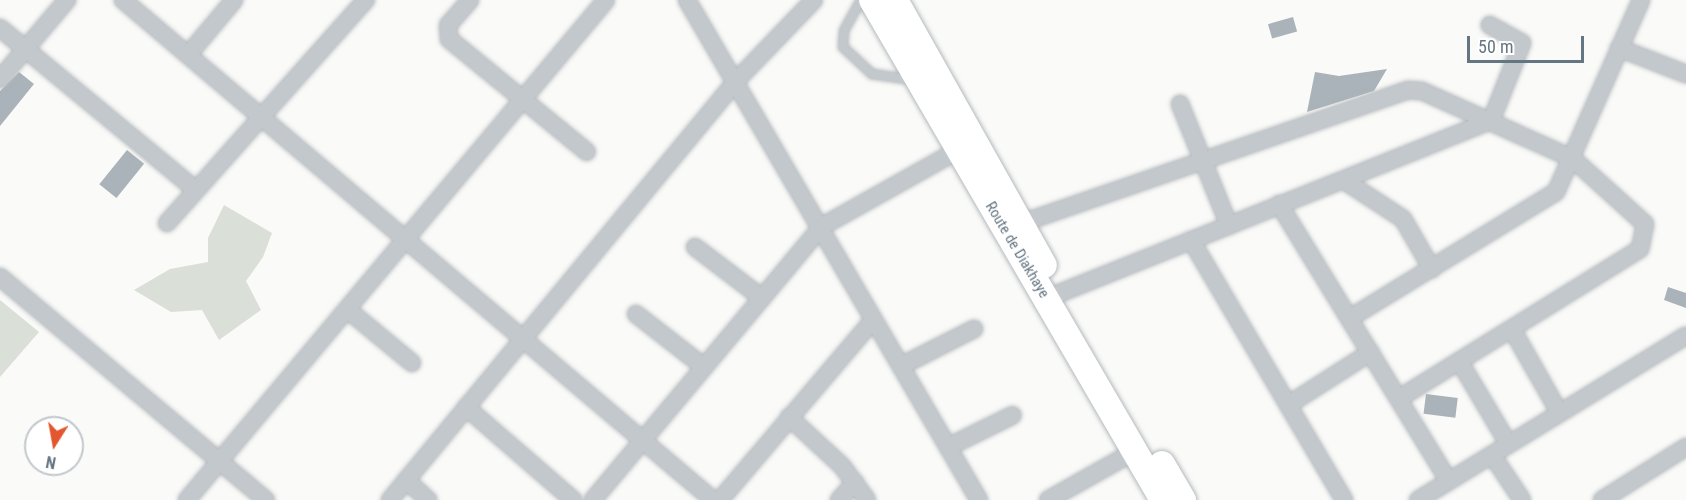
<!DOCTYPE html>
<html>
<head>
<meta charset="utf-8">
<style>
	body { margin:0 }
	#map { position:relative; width:1686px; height:500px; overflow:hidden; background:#fafaf8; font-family:"Roboto Condensed",sans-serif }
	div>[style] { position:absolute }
	.green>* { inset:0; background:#dadfd7 }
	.building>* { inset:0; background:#aab3b9; transform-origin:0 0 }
	.roads { filter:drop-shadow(0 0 2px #b5babe) drop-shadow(0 0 2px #b5babe) }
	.lane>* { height:8px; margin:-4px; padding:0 4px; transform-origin:4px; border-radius:4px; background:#c3c8cc }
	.street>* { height:16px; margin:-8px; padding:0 8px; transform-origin:8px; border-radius:8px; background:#c3c8cc }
	.primary>* { height:26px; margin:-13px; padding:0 13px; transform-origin:13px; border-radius:13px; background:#fff }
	span { translate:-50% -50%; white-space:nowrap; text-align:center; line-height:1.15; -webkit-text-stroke:6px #fff; paint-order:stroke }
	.street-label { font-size:15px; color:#657683 }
	.north { position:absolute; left:24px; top:416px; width:60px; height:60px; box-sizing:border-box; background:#fff; border:2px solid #c1c8cd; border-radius:50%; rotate:191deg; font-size:16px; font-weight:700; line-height:24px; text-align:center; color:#657683 }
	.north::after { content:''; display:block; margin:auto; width:21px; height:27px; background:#e4572e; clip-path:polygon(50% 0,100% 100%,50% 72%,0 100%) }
	.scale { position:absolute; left:1467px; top:36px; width:117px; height:27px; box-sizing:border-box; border:3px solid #657683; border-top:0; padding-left:8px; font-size:18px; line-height:21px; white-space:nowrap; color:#657683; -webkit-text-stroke:4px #fff; paint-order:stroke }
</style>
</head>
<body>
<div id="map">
	<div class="green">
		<div style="clip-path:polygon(224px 205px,272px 233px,263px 257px,246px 281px,261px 310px,219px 340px,202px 310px,171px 312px,134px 290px,170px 269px,208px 262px,208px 238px)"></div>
		<div style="clip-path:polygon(0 300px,39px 332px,0 377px)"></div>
	</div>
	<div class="building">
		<div style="left:1293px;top:17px;width:15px;height:26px;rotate:74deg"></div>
		<div style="clip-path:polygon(1387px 69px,1374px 91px,1307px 112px,1315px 72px,1339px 76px)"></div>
		<div style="clip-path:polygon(19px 72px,34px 84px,0 126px,0 91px)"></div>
		<div style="left:127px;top:150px;width:22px;height:44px;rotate:39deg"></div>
		<div style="clip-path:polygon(1668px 287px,1686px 293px,1686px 308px,1664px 300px)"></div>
		<div style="left:1426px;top:394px;width:32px;height:20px;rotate:7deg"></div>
	</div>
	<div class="roads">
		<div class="lane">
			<div style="left:861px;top:0;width:35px;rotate:119deg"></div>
			<div style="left:844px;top:31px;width:16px;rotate:94deg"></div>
			<div style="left:843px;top:47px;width:40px;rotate:43deg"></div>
			<div style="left:872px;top:74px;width:40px;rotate:8.5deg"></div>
		</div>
		<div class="street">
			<div style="left:123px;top:0;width:773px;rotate:40.28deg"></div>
			<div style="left:470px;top:0;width:33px;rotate:131deg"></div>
			<div style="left:448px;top:25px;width:14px;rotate:86deg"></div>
			<div style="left:449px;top:39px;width:178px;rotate:39.3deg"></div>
			<div style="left:687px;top:0;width:579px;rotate:59.72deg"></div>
			<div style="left:0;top:28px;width:254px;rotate:39.6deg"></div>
			<div style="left:1619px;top:48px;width:72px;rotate:21.2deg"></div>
			<div style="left:188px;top:55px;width:72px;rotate:-50.1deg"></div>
			<div style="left:0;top:79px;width:104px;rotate:-49.7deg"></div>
			<div style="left:1180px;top:104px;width:131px;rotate:68deg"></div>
			<div style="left:1345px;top:181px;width:69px;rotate:33.2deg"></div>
			<div style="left:1403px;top:219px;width:58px;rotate:59.9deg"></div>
			<div style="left:1279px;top:204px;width:325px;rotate:58.5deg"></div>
			<div style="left:167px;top:223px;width:299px;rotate:-48.3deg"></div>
			<div style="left:1022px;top:223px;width:408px;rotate:-19deg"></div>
			<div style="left:1408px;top:90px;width:14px;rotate:4deg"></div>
			<div style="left:1422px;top:91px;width:166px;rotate:24.2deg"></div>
			<div style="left:1573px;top:159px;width:97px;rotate:42.1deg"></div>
			<div style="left:1645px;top:224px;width:25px;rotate:101deg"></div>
			<div style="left:1640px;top:249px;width:282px;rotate:148.2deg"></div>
			<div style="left:1191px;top:240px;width:302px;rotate:59.5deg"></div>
			<div style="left:695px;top:247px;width:84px;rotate:37.3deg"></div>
			<div style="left:0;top:277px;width:347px;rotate:40deg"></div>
			<div style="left:1060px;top:293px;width:464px;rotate:-21.8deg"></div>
			<div style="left:1491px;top:121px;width:84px;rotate:-68.3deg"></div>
			<div style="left:1522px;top:43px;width:37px;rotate:-151deg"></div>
			<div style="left:348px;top:310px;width:83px;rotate:39.6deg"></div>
			<div style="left:636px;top:314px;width:86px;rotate:37.9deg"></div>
			<div style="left:1350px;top:318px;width:241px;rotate:-31.5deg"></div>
			<div style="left:1556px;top:192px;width:210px;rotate:-66.1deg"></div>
			<div style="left:1513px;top:331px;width:93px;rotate:60.4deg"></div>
			<div style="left:1461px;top:364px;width:92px;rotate:59.3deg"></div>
			<div style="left:901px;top:366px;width:82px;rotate:-26.9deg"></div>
			<div style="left:1288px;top:405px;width:98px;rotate:-32.6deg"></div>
			<div style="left:466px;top:407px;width:142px;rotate:41deg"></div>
			<div style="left:789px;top:417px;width:72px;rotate:42.8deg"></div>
			<div style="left:842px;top:466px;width:42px;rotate:53.7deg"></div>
			<div style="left:948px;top:447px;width:72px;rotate:-26.2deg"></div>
			<div style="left:1492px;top:455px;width:54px;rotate:56.3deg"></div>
			<div style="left:406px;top:480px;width:30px;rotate:42deg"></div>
			<div style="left:187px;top:500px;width:652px;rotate:-50.04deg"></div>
			<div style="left:390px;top:500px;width:543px;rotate:-50.45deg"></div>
			<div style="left:736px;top:81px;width:112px;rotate:-46.1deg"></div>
			<div style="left:593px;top:500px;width:356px;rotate:-50.1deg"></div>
			<div style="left:821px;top:227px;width:157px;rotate:-29.3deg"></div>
			<div style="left:720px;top:500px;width:236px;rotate:-49.6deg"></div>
			<div style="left:839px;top:500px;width:24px;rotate:-48deg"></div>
			<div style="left:1048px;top:500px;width:100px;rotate:-29.4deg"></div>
			<div style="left:1418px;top:500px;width:314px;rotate:-31.5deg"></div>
			<div style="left:1602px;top:500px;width:99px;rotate:-32.2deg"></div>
		</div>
		<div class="primary">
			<div style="left:872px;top:0;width:579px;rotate:59.8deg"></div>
			<div style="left:895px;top:0;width:304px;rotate:60.7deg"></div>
			<div style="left:1162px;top:464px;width:42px;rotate:59.7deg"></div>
		</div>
	</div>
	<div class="street-label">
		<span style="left:1017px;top:250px;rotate:59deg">Route de Diakhaye</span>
	</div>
	<div class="north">N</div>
	<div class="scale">50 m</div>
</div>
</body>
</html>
